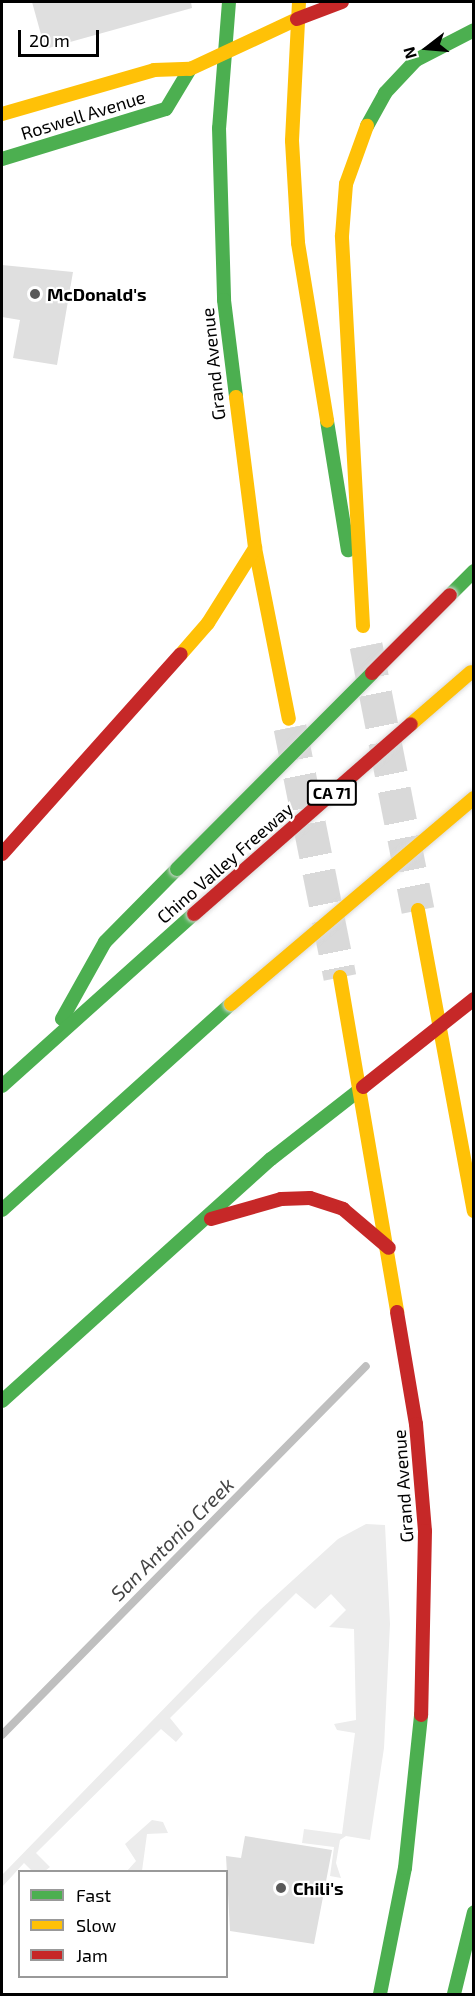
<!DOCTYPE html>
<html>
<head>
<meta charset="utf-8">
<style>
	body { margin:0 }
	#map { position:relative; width:475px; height:1996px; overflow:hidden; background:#fff; font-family:"Exo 2",sans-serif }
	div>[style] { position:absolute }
	.green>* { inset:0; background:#ececec }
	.stream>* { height:8px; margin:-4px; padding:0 4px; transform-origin:4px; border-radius:4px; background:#bfbfbf }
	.building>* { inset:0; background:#dfdfdf }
	.primary-tunnel>* { height:33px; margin-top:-16.5px; transform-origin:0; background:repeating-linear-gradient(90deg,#d9d9d9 0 33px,transparent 0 49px) }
	.fast>* { height:14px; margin:-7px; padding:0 7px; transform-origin:7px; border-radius:7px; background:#4caf50 }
	.slow>* { height:14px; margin:-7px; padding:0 7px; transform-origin:7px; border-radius:7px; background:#ffc107 }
	.jam>* { height:14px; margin:-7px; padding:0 7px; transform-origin:7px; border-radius:7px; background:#c62828 }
	.bridges { filter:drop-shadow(0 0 2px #dbdbdb) drop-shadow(0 0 2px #dbdbdb) }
	.fast-bridge>* { height:14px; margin:-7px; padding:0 7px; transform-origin:7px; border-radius:7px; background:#4caf50 }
	.slow-bridge>* { height:14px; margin:-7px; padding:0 7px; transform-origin:7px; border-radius:7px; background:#ffc107 }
	.jam-bridge>* { height:14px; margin:-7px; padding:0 7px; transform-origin:7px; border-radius:7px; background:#c62828 }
	.dots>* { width:16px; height:16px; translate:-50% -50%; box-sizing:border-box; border:3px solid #fff; border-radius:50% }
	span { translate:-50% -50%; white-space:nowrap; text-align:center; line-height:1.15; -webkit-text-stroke:4.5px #fff; paint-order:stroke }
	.shield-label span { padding:2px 4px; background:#fff; border:2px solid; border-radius:4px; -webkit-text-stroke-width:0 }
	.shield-label { font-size:16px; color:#000; font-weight:700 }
	.street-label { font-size:18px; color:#000 }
	.poi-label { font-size:18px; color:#000; font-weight:700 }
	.left { translate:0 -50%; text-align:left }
	.water-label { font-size:20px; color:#444; font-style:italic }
	.frame { position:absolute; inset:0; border:3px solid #000; pointer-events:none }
	.legend { position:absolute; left:18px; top:1870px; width:210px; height:108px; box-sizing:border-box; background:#fff; border:2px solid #999; margin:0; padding:8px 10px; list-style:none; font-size:18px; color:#000 }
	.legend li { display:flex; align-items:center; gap:12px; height:30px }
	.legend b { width:30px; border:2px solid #999 }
	.north { position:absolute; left:397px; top:18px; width:60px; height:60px; -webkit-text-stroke:4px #fff; paint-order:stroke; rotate:254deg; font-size:16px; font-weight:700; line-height:24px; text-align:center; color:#000 }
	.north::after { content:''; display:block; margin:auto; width:21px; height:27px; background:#000; clip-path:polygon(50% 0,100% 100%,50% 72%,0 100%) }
	.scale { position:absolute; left:18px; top:30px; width:81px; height:27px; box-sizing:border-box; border:3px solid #000; border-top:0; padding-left:8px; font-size:18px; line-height:21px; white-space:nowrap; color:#000; -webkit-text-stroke:4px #fff; paint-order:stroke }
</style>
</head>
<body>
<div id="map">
	<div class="green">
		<div style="clip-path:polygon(366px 1524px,385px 1525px,390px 1624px,384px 1748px,370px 1840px,346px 1836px,340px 1840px,336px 1863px,341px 1878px,330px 1876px,334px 1847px,302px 1843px,304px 1829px,342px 1834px,355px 1733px,337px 1730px,334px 1724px,356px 1720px,354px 1629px,329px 1627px,346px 1610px,331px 1594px,315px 1609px,296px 1593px,170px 1718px,183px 1734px,176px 1742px,161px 1729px,36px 1853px,50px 1867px,45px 1871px,32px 1871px,24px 1863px,2px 1887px,2px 1875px,260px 1610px,338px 1539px)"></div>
		<div style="clip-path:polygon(152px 1820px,163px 1822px,168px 1833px,147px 1834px,142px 1871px,127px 1871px,136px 1861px,125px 1844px)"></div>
	</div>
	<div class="stream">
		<div style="left:2px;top:1735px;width:518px;rotate:-45.39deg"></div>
	</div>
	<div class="building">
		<div style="clip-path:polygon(32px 2px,191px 2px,192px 8px,45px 49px)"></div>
		<div style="clip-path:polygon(2px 265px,73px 272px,57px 365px,13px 358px,20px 320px,2px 317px)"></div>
		<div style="clip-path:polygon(245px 1836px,332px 1850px,314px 1944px,230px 1931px,226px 1856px,241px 1858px)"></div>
	</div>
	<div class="primary-tunnel">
		<div style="left:366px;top:645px;width:270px;rotate:78.9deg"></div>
		<div style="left:290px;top:727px;width:255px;rotate:78.7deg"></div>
	</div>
	<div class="fast">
		<div style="left:229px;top:2px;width:126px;rotate:94.5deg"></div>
		<div style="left:219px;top:128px;width:172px;rotate:88.3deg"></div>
		<div style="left:224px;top:300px;width:98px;rotate:82.9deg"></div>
		<div style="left:367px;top:126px;width:38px;rotate:-61deg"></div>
		<div style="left:385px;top:93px;width:45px;rotate:-46.8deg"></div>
		<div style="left:416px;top:60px;width:65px;rotate:-27.3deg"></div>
		<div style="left:2px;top:159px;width:171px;rotate:-17deg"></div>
		<div style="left:166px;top:109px;width:47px;rotate:-59deg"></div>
		<div style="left:327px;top:421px;width:131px;rotate:80.8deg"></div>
		<div style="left:450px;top:595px;width:34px;rotate:-45deg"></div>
		<div style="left:62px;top:1019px;width:88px;rotate:-60.8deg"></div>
		<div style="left:105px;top:942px;width:103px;rotate:-45.4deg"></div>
		<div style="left:2px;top:1086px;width:258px;rotate:-41.9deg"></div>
		<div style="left:2px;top:1210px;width:308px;rotate:-42deg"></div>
		<div style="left:2px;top:1401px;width:362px;rotate:-42deg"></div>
		<div style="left:271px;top:1159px;width:117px;rotate:-38deg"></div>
		<div style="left:380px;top:1994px;width:128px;rotate:-78.8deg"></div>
		<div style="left:405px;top:1868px;width:154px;rotate:-84deg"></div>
		<div style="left:454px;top:1994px;width:84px;rotate:-76.3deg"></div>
	</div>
	<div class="slow">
		<div style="left:299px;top:2px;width:139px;rotate:92.9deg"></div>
		<div style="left:292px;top:141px;width:102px;rotate:86.6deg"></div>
		<div style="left:298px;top:243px;width:180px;rotate:80.7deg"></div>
		<div style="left:2px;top:114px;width:158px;rotate:-16.1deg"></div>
		<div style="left:154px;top:70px;width:36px;rotate:-2deg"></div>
		<div style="left:190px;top:69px;width:118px;rotate:-25deg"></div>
		<div style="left:236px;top:397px;width:152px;rotate:82.8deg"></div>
		<div style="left:255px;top:548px;width:174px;rotate:78.8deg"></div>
		<div style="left:363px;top:626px;width:391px;rotate:-93.1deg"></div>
		<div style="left:342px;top:236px;width:52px;rotate:-85.6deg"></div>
		<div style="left:346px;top:184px;width:62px;rotate:-70.1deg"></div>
		<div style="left:181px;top:654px;width:41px;rotate:-48.9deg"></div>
		<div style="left:208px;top:623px;width:89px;rotate:-57.9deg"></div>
		<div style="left:418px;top:910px;width:306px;rotate:79.5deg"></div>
		<div style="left:340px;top:977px;width:340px;rotate:80.3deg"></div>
	</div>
	<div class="jam">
		<div style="left:297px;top:19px;width:48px;rotate:-20.7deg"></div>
		<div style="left:2px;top:854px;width:268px;rotate:-48.2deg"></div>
		<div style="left:363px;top:1087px;width:142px;rotate:-38.4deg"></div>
		<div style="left:211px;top:1219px;width:73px;rotate:-15.9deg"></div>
		<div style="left:281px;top:1199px;width:29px;rotate:-2deg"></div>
		<div style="left:310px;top:1198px;width:35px;rotate:18deg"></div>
		<div style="left:343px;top:1209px;width:60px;rotate:40.3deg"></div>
		<div style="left:397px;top:1312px;width:114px;rotate:80.4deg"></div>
		<div style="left:416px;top:1424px;width:107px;rotate:85.2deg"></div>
		<div style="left:425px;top:1531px;width:184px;rotate:91.2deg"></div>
	</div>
	<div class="bridges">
		<div class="fast-bridge">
			<div style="left:177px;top:869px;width:276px;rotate:-45.1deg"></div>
		</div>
		<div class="slow-bridge">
			<div style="left:411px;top:724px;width:79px;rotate:-40.9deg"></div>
			<div style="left:231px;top:1004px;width:319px;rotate:-40.3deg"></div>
		</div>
		<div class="jam-bridge">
			<div style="left:372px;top:673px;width:110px;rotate:-45deg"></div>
			<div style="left:194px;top:914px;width:288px;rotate:-41.2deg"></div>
		</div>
	</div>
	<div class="dots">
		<div style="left:35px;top:294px;background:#595959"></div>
		<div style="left:281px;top:1888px;background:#595959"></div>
	</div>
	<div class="shield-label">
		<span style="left:332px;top:793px">CA 71</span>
	</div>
	<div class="street-label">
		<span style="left:83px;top:115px;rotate:-17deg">Roswell Avenue</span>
		<span style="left:213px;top:364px;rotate:-96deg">Grand Avenue</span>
		<span style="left:225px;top:863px;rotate:-41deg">Chino Valley Freeway</span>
		<span style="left:403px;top:1486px;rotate:-94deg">Grand Avenue</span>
	</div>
	<div class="poi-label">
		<span class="left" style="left:47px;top:294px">McDonald's</span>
		<span class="left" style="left:293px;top:1888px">Chili's</span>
	</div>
	<div class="water-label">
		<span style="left:172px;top:1539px;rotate:-45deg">San Antonio Creek</span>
	</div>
	<div class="frame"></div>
	<ul class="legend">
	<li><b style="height:8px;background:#4caf50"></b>Fast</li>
	<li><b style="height:8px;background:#ffc107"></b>Slow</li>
	<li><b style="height:8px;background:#c62828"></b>Jam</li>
	</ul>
	<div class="north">N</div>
	<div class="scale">20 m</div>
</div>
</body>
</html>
